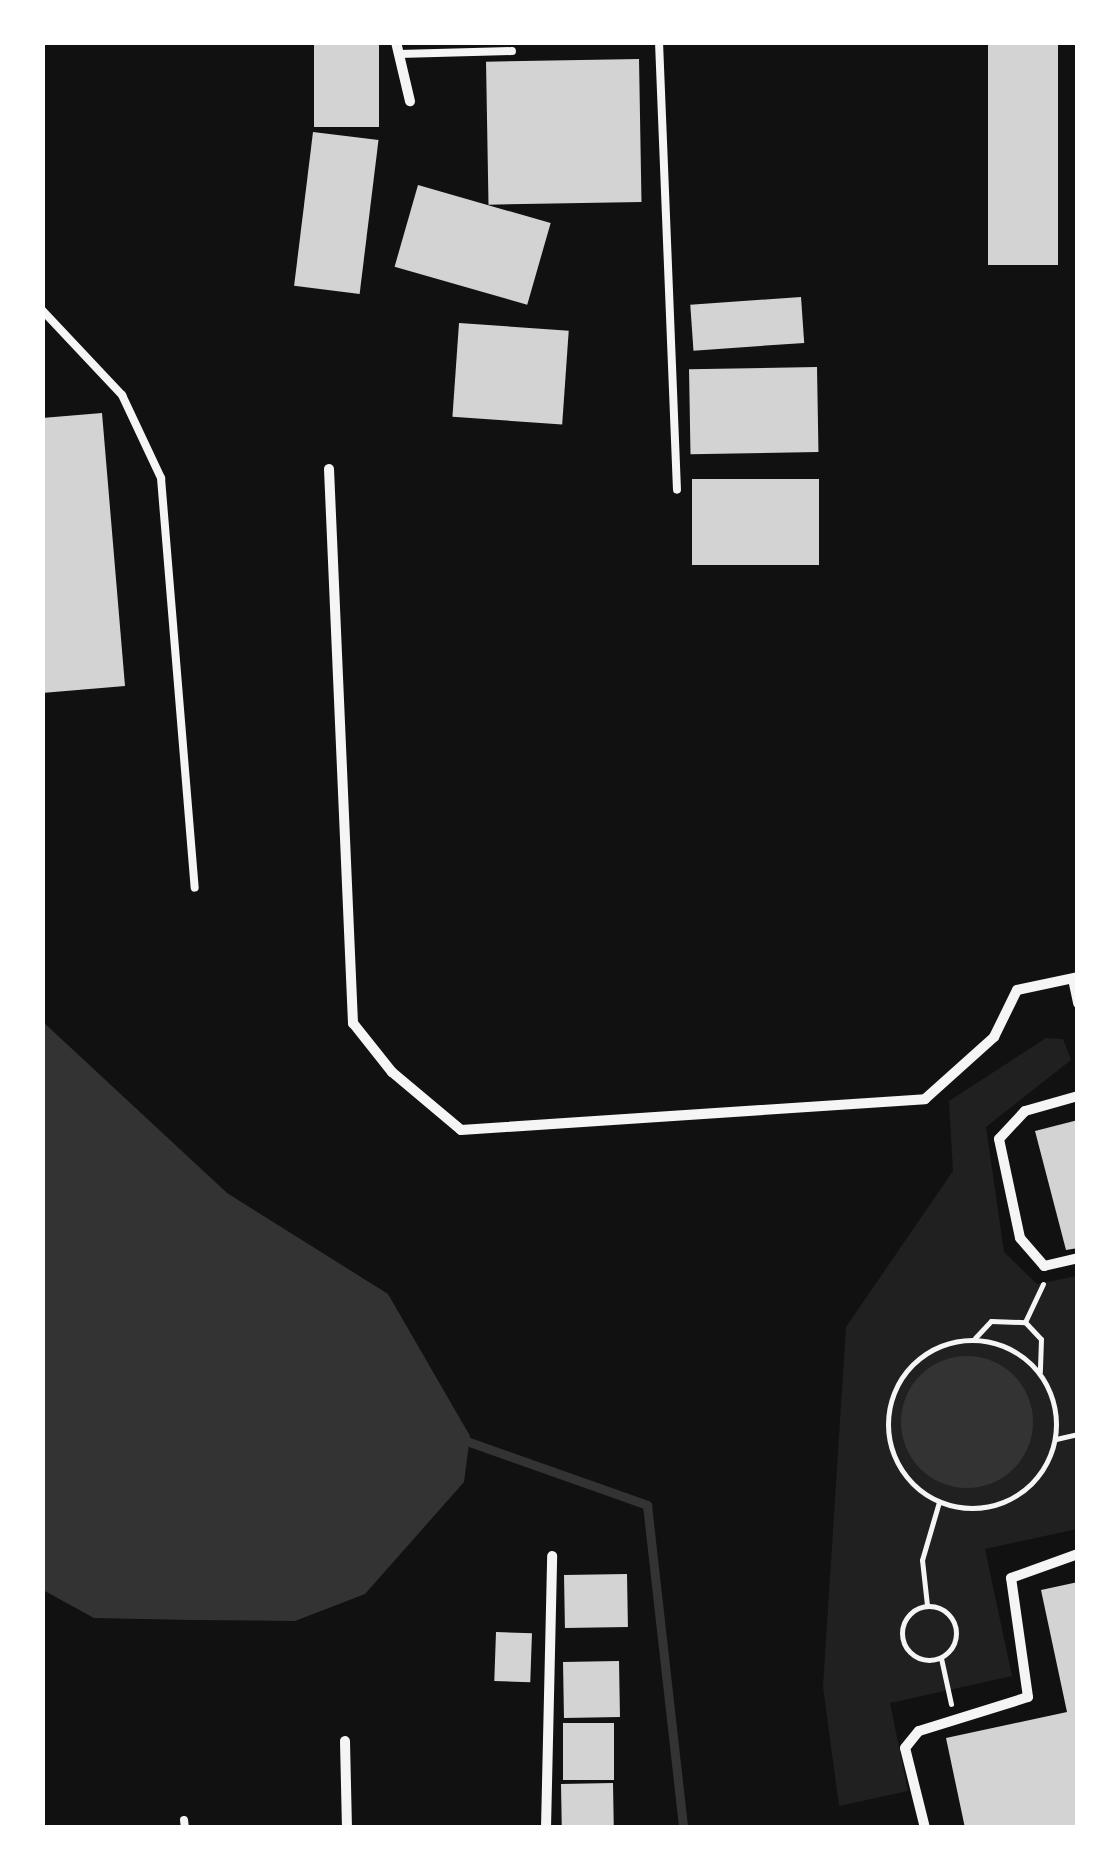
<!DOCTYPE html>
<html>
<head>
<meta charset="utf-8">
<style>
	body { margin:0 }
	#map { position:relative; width:1120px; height:1870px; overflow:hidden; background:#111; font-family:"PT Sans",sans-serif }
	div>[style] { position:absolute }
	.green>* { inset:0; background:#202020 }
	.water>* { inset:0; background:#333 }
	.round { border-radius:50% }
	.stream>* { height:9px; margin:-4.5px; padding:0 4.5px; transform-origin:4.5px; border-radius:4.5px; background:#333 }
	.building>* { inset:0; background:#d3d3d3; transform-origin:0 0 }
	.path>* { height:5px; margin:-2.5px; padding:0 2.5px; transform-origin:2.5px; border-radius:2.5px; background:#f5f5f5 }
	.path>.ring { margin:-2.5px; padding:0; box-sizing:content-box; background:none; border:5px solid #f5f5f5; border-radius:50% }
	.service>* { height:8px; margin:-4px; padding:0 4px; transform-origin:4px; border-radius:4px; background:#f5f5f5 }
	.minor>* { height:10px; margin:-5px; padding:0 5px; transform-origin:5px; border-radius:5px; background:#f5f5f5 }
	span { translate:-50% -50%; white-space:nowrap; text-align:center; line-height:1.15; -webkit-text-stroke:9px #fff; paint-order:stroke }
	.frame { position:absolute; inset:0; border:45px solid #fff; pointer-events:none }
</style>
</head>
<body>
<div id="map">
	<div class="green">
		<div style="clip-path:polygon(1046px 1038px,1063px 1039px,1071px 1060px,986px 1127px,1004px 1252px,1037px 1284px,1077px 1276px,1077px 1529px,985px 1549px,1012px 1676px,890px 1703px,908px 1791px,839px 1806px,823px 1687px,846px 1327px,953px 1171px,949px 1101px)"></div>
	</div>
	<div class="water">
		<div style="clip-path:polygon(42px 1021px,227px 1193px,388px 1294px,470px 1436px,464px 1482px,365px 1594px,295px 1621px,192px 1620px,94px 1618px,43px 1590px)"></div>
		<div class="round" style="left:901px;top:1356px;width:132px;height:132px"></div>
	</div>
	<div class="stream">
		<div style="left:458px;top:1438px;width:201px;rotate:19.5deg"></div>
		<div style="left:647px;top:1505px;width:325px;rotate:83.6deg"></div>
	</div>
	<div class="building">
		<div style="left:314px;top:42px;width:65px;height:85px"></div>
		<div style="left:988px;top:42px;width:70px;height:223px"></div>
		<div style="left:639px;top:59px;width:143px;height:153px;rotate:89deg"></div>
		<div style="left:313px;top:132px;width:66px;height:155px;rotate:7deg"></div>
		<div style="left:418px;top:185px;width:138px;height:85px;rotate:16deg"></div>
		<div style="left:801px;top:297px;width:46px;height:111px;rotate:86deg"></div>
		<div style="left:459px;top:323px;width:110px;height:94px;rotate:4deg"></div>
		<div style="left:817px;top:367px;width:85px;height:128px;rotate:89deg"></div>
		<div style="clip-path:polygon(102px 413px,125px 686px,42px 693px,42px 418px)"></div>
		<div style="left:819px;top:479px;width:86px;height:127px;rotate:90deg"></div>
		<div style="clip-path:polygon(1078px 1120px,1078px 1248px,1066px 1250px,1035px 1131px)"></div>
		<div style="left:627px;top:1574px;width:53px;height:63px;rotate:89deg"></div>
		<div style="clip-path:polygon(1078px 1582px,1078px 1828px,965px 1828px,946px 1738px,1067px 1712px,1041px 1590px)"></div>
		<div style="left:496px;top:1632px;width:36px;height:49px;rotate:2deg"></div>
		<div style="left:619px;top:1661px;width:56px;height:56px;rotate:89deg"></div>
		<div style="left:563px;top:1723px;width:51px;height:57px"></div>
		<div style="left:613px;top:1783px;width:43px;height:52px;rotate:89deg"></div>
	</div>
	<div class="path">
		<div style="left:1025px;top:1322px;width:42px;rotate:-64.7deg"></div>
		<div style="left:975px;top:1338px;width:23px;rotate:-47deg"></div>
		<div style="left:991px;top:1321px;width:34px;rotate:2deg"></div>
		<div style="left:1025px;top:1322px;width:23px;rotate:47deg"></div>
		<div style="left:1041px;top:1339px;width:33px;rotate:92deg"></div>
		<div class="ring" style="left:888px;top:1340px;width:163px;height:163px"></div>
		<div style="left:1056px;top:1439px;width:23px;rotate:-13deg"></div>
		<div style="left:927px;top:1605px;width:45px;rotate:-96.3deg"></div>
		<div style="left:922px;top:1560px;width:60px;rotate:-73.7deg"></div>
		<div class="ring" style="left:902px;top:1606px;width:49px;height:49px"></div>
		<div style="left:941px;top:1658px;width:47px;rotate:77.7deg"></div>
	</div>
	<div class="service">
		<div style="left:659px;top:42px;width:448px;rotate:87.7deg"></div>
		<div style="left:399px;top:54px;width:113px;rotate:-1.5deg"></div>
		<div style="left:42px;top:310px;width:117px;rotate:46.7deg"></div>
		<div style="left:122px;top:395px;width:92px;rotate:64.8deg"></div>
		<div style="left:161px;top:478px;width:411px;rotate:85.3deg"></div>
		<div style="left:184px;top:1820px;width:8px;rotate:83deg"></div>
	</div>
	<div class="minor">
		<div style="left:396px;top:42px;width:61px;rotate:76.7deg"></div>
		<div style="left:329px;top:469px;width:555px;rotate:87.52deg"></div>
		<div style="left:353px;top:1023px;width:63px;rotate:51.5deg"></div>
		<div style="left:392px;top:1072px;width:90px;rotate:40deg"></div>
		<div style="left:461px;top:1130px;width:465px;rotate:-3.8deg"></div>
		<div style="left:925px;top:1099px;width:93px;rotate:-41.9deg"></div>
		<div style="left:994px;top:1037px;width:52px;rotate:-63.9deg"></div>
		<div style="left:1017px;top:990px;width:62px;rotate:-12deg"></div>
		<div style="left:1073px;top:979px;width:25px;rotate:78deg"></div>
		<div style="left:1078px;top:1096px;width:55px;rotate:164.2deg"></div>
		<div style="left:1025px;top:1111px;width:38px;rotate:133deg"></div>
		<div style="left:999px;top:1139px;width:101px;rotate:78deg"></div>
		<div style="left:1020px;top:1238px;width:37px;rotate:49deg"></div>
		<div style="left:1044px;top:1266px;width:35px;rotate:-13deg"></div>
		<div style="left:345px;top:1741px;width:87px;rotate:88.7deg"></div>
		<div style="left:546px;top:1828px;width:272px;rotate:-88.7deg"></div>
		<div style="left:925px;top:1828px;width:82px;rotate:-104deg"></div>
		<div style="left:905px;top:1748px;width:22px;rotate:-51deg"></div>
		<div style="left:919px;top:1731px;width:114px;rotate:-17.3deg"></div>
		<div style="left:1028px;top:1697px;width:120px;rotate:-98.1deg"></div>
		<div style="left:1011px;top:1578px;width:71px;rotate:-19.7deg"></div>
	</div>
	<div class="frame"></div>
</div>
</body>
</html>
